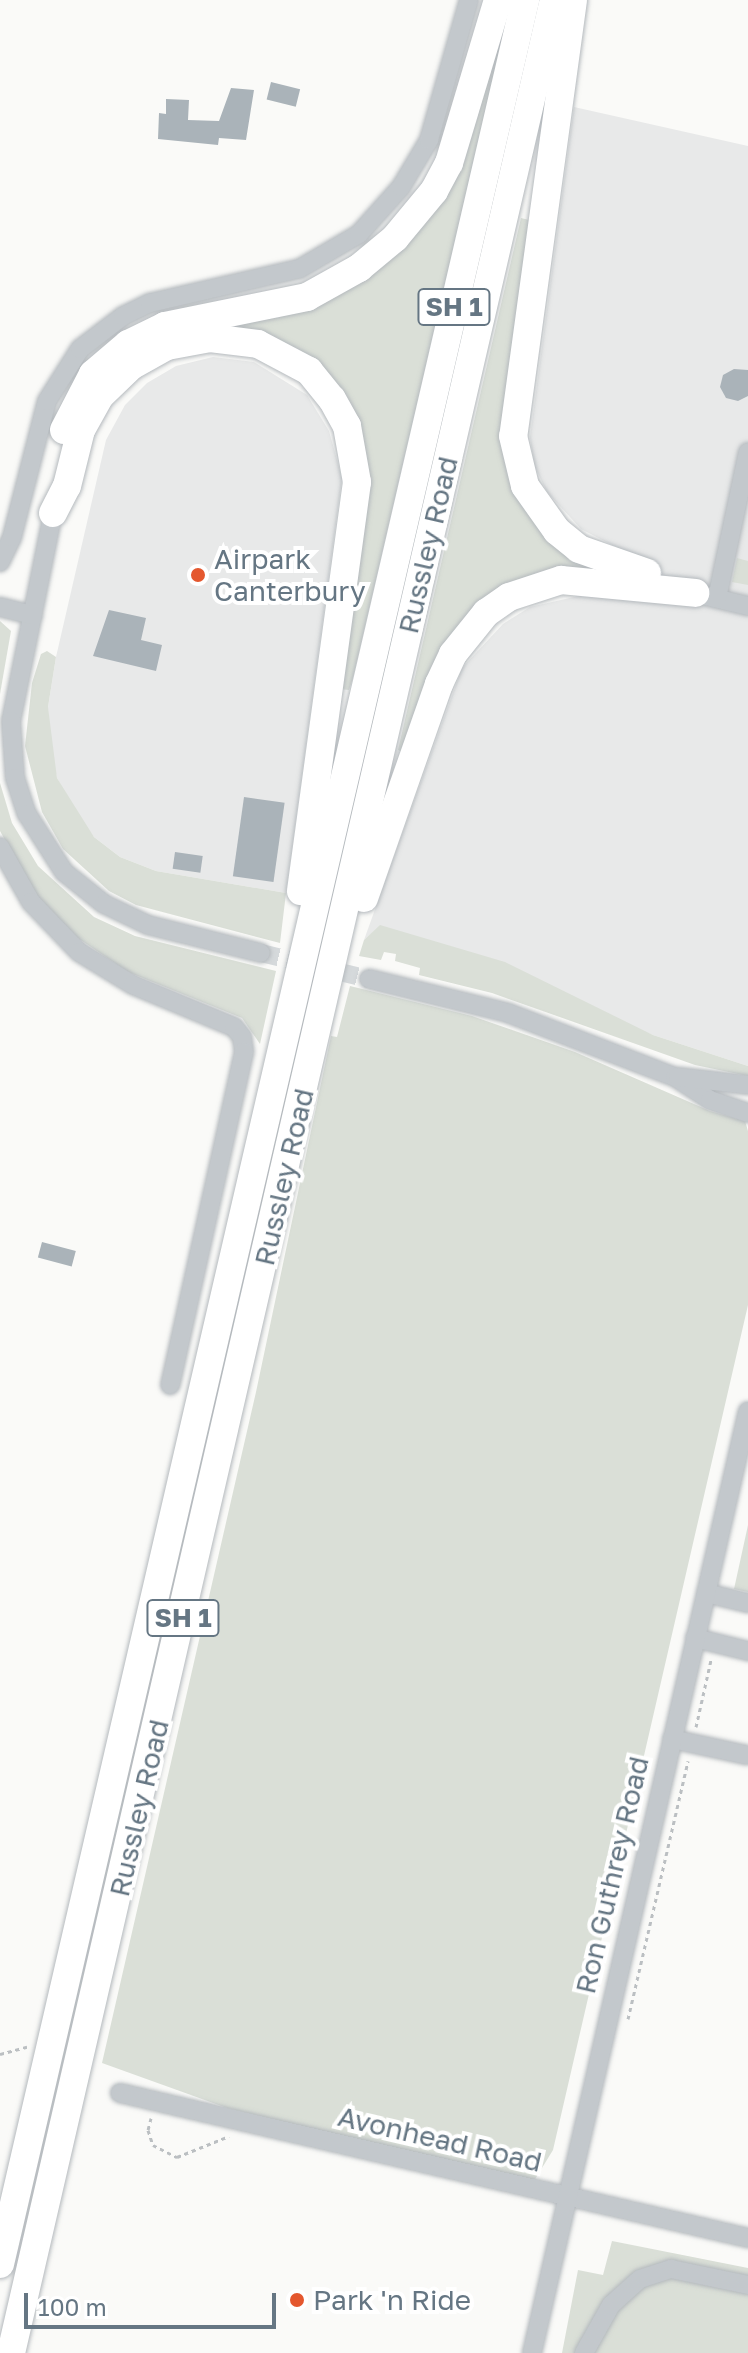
<!DOCTYPE html>
<html>
<head>
<meta charset="utf-8">
<style>
	body { margin:0 }
	#map { position:relative; width:748px; height:2353px; overflow:hidden; background:#fafaf8; font-family:"Golos Text",sans-serif }
	div>[style] { position:absolute }
	.built>* { inset:0; background:#e8e9e9 }
	.green>* { inset:0; background:#dadfd7 }
	.building>* { inset:0; background:#aab3b9; transform-origin:0 0 }
	.minor-tunnel>* { height:18px; margin-top:-9px; transform-origin:0; background:repeating-linear-gradient(90deg,#d5d9db 0 18px,transparent 0 27px) }
	.path>* { height:3px; margin-top:-1.5px; transform-origin:0; background:repeating-linear-gradient(90deg,#bbbfc2 0 4px,transparent 0 8px) }
	.roads { filter:drop-shadow(0 0 2px #b4b9bd) drop-shadow(0 0 2px #b4b9bd) }
	.minor>* { height:18px; margin:-9px; padding:0 9px; transform-origin:9px; border-radius:9px; background:#c3c8cc }
	.highway>* { height:28px; margin:-14px; padding:0 14px; transform-origin:14px; border-radius:14px; background:#fff }
	.dots>* { width:22px; height:22px; translate:-50% -50%; box-sizing:border-box; border:4px solid #fff; border-radius:50% }
	span { translate:-50% -50%; white-space:nowrap; text-align:center; line-height:1.15; -webkit-text-stroke:8px #fff; paint-order:stroke }
	.shield-label span { padding:2px 6px; background:#fff; border:2px solid; border-radius:6px; -webkit-text-stroke-width:0 }
	.shield-label { font-size:26px; color:#657683; font-weight:700 }
	.street-label { font-size:28px; color:#657683 }
	.poi-label { font-size:28px; color:#657683 }
	.left { translate:0 -50%; text-align:left }
	.scale { position:absolute; left:24px; top:2293px; width:252px; height:36px; box-sizing:border-box; border:4px solid #657683; border-top:0; padding-left:10px; font-size:24px; line-height:28px; white-space:nowrap; color:#657683; -webkit-text-stroke:6px #fff; paint-order:stroke }
</style>
</head>
<body>
<div id="map">
	<div class="built">
		<div style="clip-path:polygon(574px 107px,748px 146px,748px 1066px,653px 1035px,380px 926px,364px 940px,462px 668px,503px 624px,530px 607px,583px 595px,616px 547px,581px 529px,547px 492px,534px 465px,530px 437px)"></div>
		<div style="clip-path:polygon(213px 357px,254px 362px,307px 395px,329px 431px,342px 478px,286px 893px,156px 871px,120px 857px,94px 837px,76px 813px,57px 778px,49px 742px,48px 707px,56px 657px,106px 440px,125px 405px,147px 383px,176px 366px)"></div>
	</div>
	<div class="green">
		<div style="clip-path:polygon(511px 0,353px 678px,349px 690px,339px 689px,350px 408px,235px 329px,235px 321px,396px 251px)"></div>
		<div style="clip-path:polygon(521px 218px,533px 221px,506px 441px,597px 572px,501px 592px,405px 753px,398px 750px)"></div>
		<div style="clip-path:polygon(737px 558px,748px 561px,748px 585px,732px 582px)"></div>
		<div style="clip-path:polygon(0 621px,11px 631px,0 694px)"></div>
		<div style="clip-path:polygon(47px 651px,56px 657px,48px 707px,57px 778px,94px 837px,120px 857px,156px 871px,286px 893px,280px 943px,136px 905px,109px 891px,63px 849px,42px 812px,25px 746px,32px 683px,41px 654px)"></div>
		<div style="clip-path:polygon(0 783px,12px 823px,38px 866px,94px 917px,135px 936px,276px 971px,260px 1044px,242px 1018px,128px 972px,66px 930px,37px 898px,0 831px)"></div>
		<div style="clip-path:polygon(380px 925px,505px 962px,653px 1035px,748px 1066px,748px 1076px,695px 1065px,492px 993px,419px 975px,420px 968px,395px 961px,396px 954px,384px 952px,381px 960px,359px 956px,364px 940px)"></div>
		<div style="clip-path:polygon(350px 986px,472px 1016px,575px 1052px,710px 1111px,745px 1121px,748px 1131px,748px 1305px,553px 2150px,534px 2181px,227px 2108px,102px 2063px,256px 1392px,331px 1036px,337px 1037px)"></div>
		<div style="clip-path:polygon(748px 1525px,748px 1592px,734px 1589px)"></div>
		<div style="clip-path:polygon(612px 2241px,748px 2268px,748px 2353px,562px 2353px,578px 2270px,603px 2275px)"></div>
	</div>
	<div class="building">
		<div style="left:271px;top:82px;width:30px;height:18px;rotate:14deg"></div>
		<div style="clip-path:polygon(231px 88px,254px 90px,246px 140px,219px 138px,218px 145px,158px 139px,159px 113px,166px 114px,166px 99px,189px 100px,188px 120px,219px 121px)"></div>
		<div style="clip-path:polygon(734px 369px,748px 370px,748px 396px,738px 401px,726px 398px,720px 387px,723px 375px)"></div>
		<div style="clip-path:polygon(109px 610px,146px 618px,141px 640px,162px 645px,156px 671px,93px 656px)"></div>
		<div style="left:244px;top:797px;width:41px;height:80px;rotate:8deg"></div>
		<div style="left:175px;top:852px;width:28px;height:17px;rotate:8deg"></div>
		<div style="left:42px;top:1242px;width:35px;height:16px;rotate:15deg"></div>
	</div>
	<div class="minor-tunnel">
		<div style="left:261px;top:953px;width:111px;rotate:13.5deg"></div>
	</div>
	<div class="path">
		<div style="left:696px;top:1727px;width:69px;rotate:-77.4deg"></div>
		<div style="left:628px;top:2019px;width:265px;rotate:-76.9deg"></div>
		<div style="left:0;top:2054px;width:28px;rotate:-15deg"></div>
		<div style="left:151px;top:2118px;width:12px;rotate:104deg"></div>
		<div style="left:148px;top:2130px;width:16px;rotate:72deg"></div>
		<div style="left:153px;top:2145px;width:27px;rotate:27deg"></div>
		<div style="left:177px;top:2157px;width:56px;rotate:-22deg"></div>
	</div>
	<div class="roads">
		<div class="minor">
			<div style="left:53px;top:513px;width:212px;rotate:101.4deg"></div>
			<div style="left:11px;top:721px;width:57px;rotate:86deg"></div>
			<div style="left:15px;top:778px;width:38px;rotate:72deg"></div>
			<div style="left:27px;top:814px;width:69px;rotate:57.5deg"></div>
			<div style="left:64px;top:872px;width:51px;rotate:38.7deg"></div>
			<div style="left:104px;top:904px;width:49px;rotate:25.5deg"></div>
			<div style="left:148px;top:925px;width:116px;rotate:13.9deg"></div>
			<div style="left:0;top:562px;width:28px;rotate:-64deg"></div>
			<div style="left:12px;top:537px;width:140px;rotate:-75.6deg"></div>
			<div style="left:47px;top:401px;width:62px;rotate:-57.6deg"></div>
			<div style="left:80px;top:349px;width:54px;rotate:-37.5deg"></div>
			<div style="left:123px;top:316px;width:30px;rotate:-26deg"></div>
			<div style="left:150px;top:303px;width:153px;rotate:-12.9deg"></div>
			<div style="left:299px;top:269px;width:69px;rotate:-30.3deg"></div>
			<div style="left:359px;top:234px;width:63px;rotate:-48.2deg"></div>
			<div style="left:401px;top:187px;width:55px;rotate:-59.2deg"></div>
			<div style="left:429px;top:140px;width:146px;rotate:-74.1deg"></div>
			<div style="left:706px;top:596px;width:43px;rotate:13.4deg"></div>
			<div style="left:717px;top:598px;width:149px;rotate:-78deg"></div>
			<div style="left:0;top:607px;width:34px;rotate:14deg"></div>
			<div style="left:0;top:847px;width:63px;rotate:60.6deg"></div>
			<div style="left:31px;top:902px;width:69px;rotate:46.2deg"></div>
			<div style="left:79px;top:952px;width:63px;rotate:31.4deg"></div>
			<div style="left:133px;top:985px;width:109px;rotate:22.6deg"></div>
			<div style="left:234px;top:1027px;width:13px;rotate:51deg"></div>
			<div style="left:242px;top:1037px;width:15px;rotate:82deg"></div>
			<div style="left:244px;top:1052px;width:341px;rotate:102.5deg"></div>
			<div style="left:369px;top:979px;width:143px;rotate:13.7deg"></div>
			<div style="left:508px;top:1013px;width:179px;rotate:21deg"></div>
			<div style="left:675px;top:1077px;width:42px;rotate:33.3deg"></div>
			<div style="left:710px;top:1100px;width:40px;rotate:18.9deg"></div>
			<div style="left:678px;top:1077px;width:70px;rotate:6.5deg"></div>
			<div style="left:706px;top:1593px;width:43px;rotate:13.4deg"></div>
			<div style="left:695px;top:1638px;width:55px;rotate:13.8deg"></div>
			<div style="left:672px;top:1739px;width:76px;rotate:12.2deg"></div>
			<div style="left:120px;top:2093px;width:645px;rotate:13deg"></div>
			<div style="left:532px;top:2353px;width:966px;rotate:-77.09deg"></div>
			<div style="left:584px;top:2353px;width:55px;rotate:-60.6deg"></div>
			<div style="left:611px;top:2305px;width:39px;rotate:-42deg"></div>
			<div style="left:640px;top:2279px;width:33px;rotate:-18deg"></div>
			<div style="left:671px;top:2269px;width:79px;rotate:11.7deg"></div>
		</div>
		<div class="highway">
			<div style="left:573px;top:0;width:440px;rotate:97.8deg"></div>
			<div style="left:513px;top:436px;width:51px;rotate:76.5deg"></div>
			<div style="left:525px;top:486px;width:55px;rotate:54.6deg"></div>
			<div style="left:557px;top:531px;width:28px;rotate:39deg"></div>
			<div style="left:579px;top:549px;width:72px;rotate:19.4deg"></div>
			<div style="left:64px;top:430px;width:63px;rotate:-62.6deg"></div>
			<div style="left:93px;top:374px;width:46px;rotate:-40.6deg"></div>
			<div style="left:128px;top:344px;width:41px;rotate:-25.9deg"></div>
			<div style="left:165px;top:326px;width:145px;rotate:-11.5deg"></div>
			<div style="left:307px;top:297px;width:60px;rotate:-29.1deg"></div>
			<div style="left:359px;top:268px;width:47px;rotate:-39.8deg"></div>
			<div style="left:395px;top:238px;width:61px;rotate:-50.3deg"></div>
			<div style="left:434px;top:191px;width:32px;rotate:-62deg"></div>
			<div style="left:449px;top:163px;width:170px;rotate:-73.3deg"></div>
			<div style="left:53px;top:513px;width:30px;rotate:-63deg"></div>
			<div style="left:67px;top:486px;width:58px;rotate:-76deg"></div>
			<div style="left:81px;top:430px;width:39px;rotate:-61deg"></div>
			<div style="left:100px;top:396px;width:43px;rotate:-44.1deg"></div>
			<div style="left:131px;top:366px;width:41px;rotate:-29.1deg"></div>
			<div style="left:167px;top:346px;width:44px;rotate:-10.5deg"></div>
			<div style="left:210px;top:338px;width:48px;rotate:7.1deg"></div>
			<div style="left:258px;top:344px;width:58px;rotate:27.9deg"></div>
			<div style="left:309px;top:371px;width:36px;rotate:51deg"></div>
			<div style="left:332px;top:399px;width:31px;rotate:61deg"></div>
			<div style="left:347px;top:426px;width:57px;rotate:79.9deg"></div>
			<div style="left:357px;top:482px;width:413px;rotate:97.8deg"></div>
			<div style="left:364px;top:898px;width:227px;rotate:-70.7deg"></div>
			<div style="left:439px;top:684px;width:33px;rotate:-65deg"></div>
			<div style="left:453px;top:654px;width:53px;rotate:-51.2deg"></div>
			<div style="left:486px;top:613px;width:28px;rotate:-35deg"></div>
			<div style="left:509px;top:597px;width:55px;rotate:-18.1deg"></div>
			<div style="left:561px;top:580px;width:135px;rotate:5.5deg"></div>
			<div style="left:0;top:2264px;width:2324px;rotate:-76.94deg"></div>
			<div style="left:11px;top:2353px;width:2415px;rotate:-77.01deg"></div>
		</div>
	</div>
	<div class="dots">
		<div style="left:198px;top:575px;background:#e4572e"></div>
		<div style="left:297px;top:2300px;background:#e4572e"></div>
	</div>
	<div class="shield-label">
		<span style="left:454px;top:307px">SH 1</span>
		<span style="left:183px;top:1618px">SH 1</span>
	</div>
	<div class="street-label">
		<span style="left:428px;top:545px;rotate:-77deg">Russley Road</span>
		<span style="left:284px;top:1177px;rotate:-77deg">Russley Road</span>
		<span style="left:139px;top:1808px;rotate:-77deg">Russley Road</span>
		<span style="left:612px;top:1875px;rotate:-77deg">Ron Guthrey Road</span>
		<span style="left:440px;top:2139px;rotate:13deg">Avonhead Road</span>
	</div>
	<div class="poi-label">
		<span class="left" style="left:214px;top:575px">Airpark<br>Canterbury</span>
		<span class="left" style="left:313px;top:2300px">Park 'n Ride</span>
	</div>
	<div class="scale">100 m</div>
</div>
</body>
</html>
